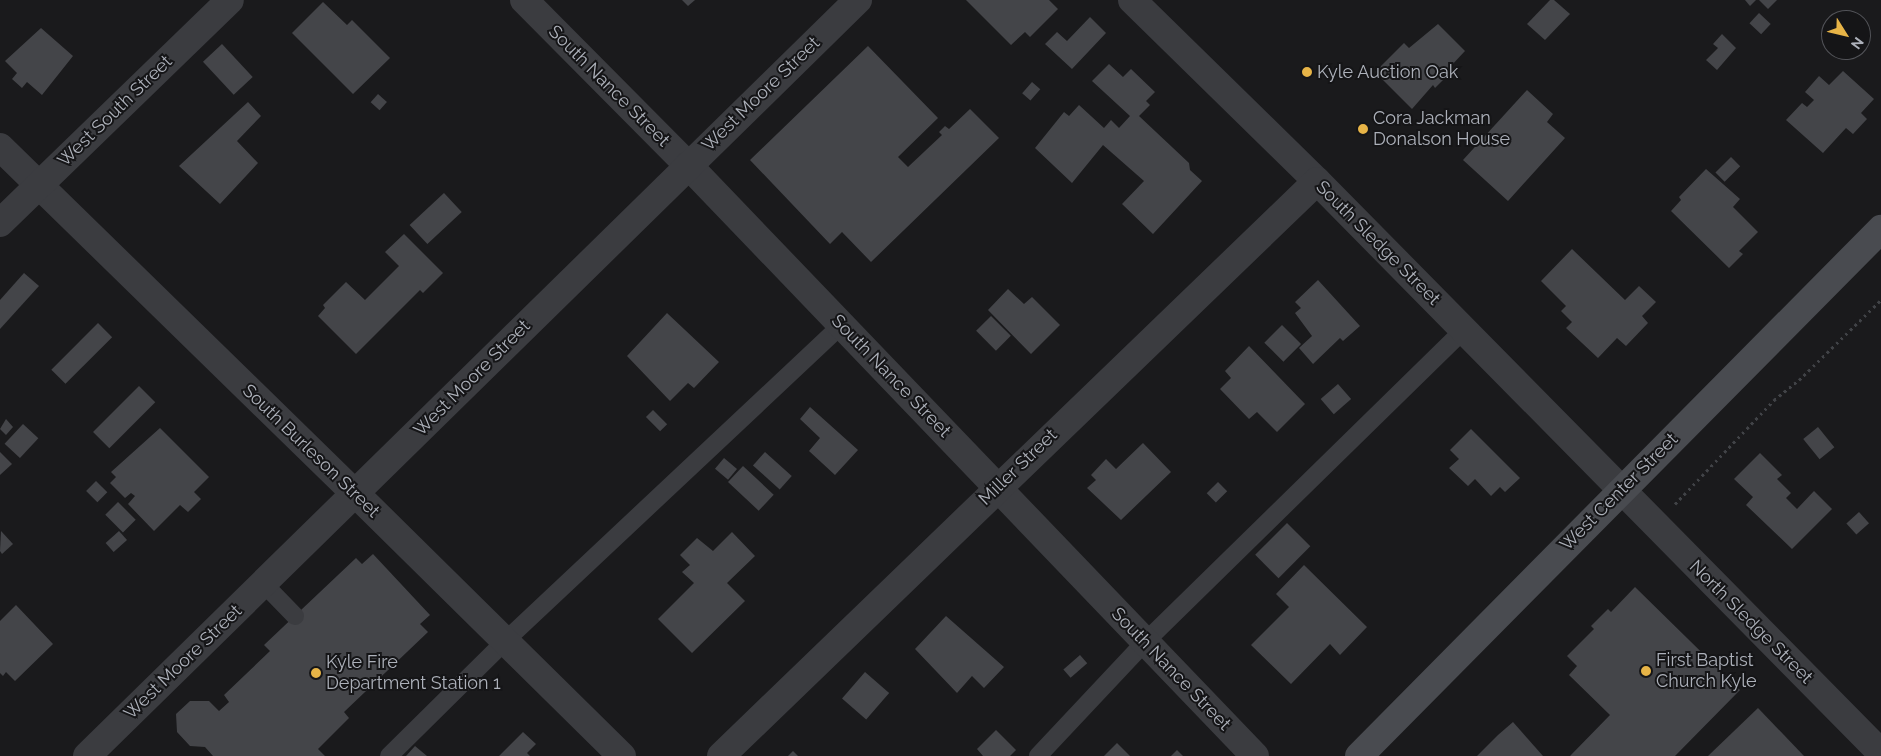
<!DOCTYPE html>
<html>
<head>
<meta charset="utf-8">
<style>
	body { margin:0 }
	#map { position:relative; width:1881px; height:756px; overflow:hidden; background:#1a1a1c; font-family:Raleway,sans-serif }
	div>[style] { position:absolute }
	.building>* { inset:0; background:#444549; transform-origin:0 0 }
	.path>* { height:3px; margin-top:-1.5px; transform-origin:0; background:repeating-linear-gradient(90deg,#414347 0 2.5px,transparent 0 6.5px) }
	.service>* { height:18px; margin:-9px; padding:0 9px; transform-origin:9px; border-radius:9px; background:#3b3c40 }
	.minor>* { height:28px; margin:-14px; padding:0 14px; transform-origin:14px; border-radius:14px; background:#3b3c40 }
	.tertiary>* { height:28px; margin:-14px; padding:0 14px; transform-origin:14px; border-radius:14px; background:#3b3c40 }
	.secondary>* { height:28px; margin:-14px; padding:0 14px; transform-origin:14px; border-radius:14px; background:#494b50 }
	.dots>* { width:14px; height:14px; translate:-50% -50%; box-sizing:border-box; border:2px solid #151517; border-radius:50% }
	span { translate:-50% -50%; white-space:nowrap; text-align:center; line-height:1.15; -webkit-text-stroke:4px #151517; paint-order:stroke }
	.poi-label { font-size:18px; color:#adb1ba }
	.left { translate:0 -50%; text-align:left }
	.street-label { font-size:18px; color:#adb1ba }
	.north { position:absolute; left:1821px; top:10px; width:50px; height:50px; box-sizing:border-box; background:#151517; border:1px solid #525358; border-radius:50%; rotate:126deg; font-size:14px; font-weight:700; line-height:20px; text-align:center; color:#adb1ba }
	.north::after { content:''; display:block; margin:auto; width:18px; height:22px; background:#e7b447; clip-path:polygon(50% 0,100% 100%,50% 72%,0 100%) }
</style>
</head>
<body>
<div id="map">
	<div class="building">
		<div style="clip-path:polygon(682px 0,695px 0,688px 6px)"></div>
		<div style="clip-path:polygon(966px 0,1049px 0,1058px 9px,1030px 37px,1025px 32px,1011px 45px)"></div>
		<div style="clip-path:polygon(1550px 0,1554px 0,1570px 14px,1545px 40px,1527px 24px)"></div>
		<div style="clip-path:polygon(1745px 0,1756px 0,1750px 6px)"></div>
		<div style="clip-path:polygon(1759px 0,1777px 0,1768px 9px)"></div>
		<div style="clip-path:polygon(323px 2px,347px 25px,352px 20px,390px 58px,353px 94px,292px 33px)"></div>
		<div style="left:1759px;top:13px;width:16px;height:14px;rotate:43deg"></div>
		<div style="clip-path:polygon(1090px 17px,1106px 33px,1072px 69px,1045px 44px,1057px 32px,1067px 41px)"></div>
		<div style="clip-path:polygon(1438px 24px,1465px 51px,1450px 67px,1453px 70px,1435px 88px,1433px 85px,1412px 109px,1375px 72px,1404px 43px,1409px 48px)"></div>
		<div style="clip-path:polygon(41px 28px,73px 56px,42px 95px,27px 82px,22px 88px,12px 79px,17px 73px,5px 61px)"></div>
		<div style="clip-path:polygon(1722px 34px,1736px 48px,1717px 70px,1706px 60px,1718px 48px,1713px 44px)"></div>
		<div style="left:222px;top:44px;width:45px;height:26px;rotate:47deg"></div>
		<div style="clip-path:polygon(868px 46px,938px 118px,898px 157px,908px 167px,942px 135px,939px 132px,945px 126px,949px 129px,970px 109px,999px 138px,871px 262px,842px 232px,830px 244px,750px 160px)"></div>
		<div style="clip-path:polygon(1109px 64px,1123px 77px,1131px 69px,1155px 92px,1146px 101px,1150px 105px,1139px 116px,1189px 163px,1190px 170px,1202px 181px,1153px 234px,1122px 204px,1144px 181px,1103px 145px,1072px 183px,1035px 148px,1064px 112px,1069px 116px,1079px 105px,1104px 128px,1111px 120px,1119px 128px,1130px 116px,1092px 81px)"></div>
		<div style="clip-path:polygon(1843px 71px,1874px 99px,1861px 113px,1867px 119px,1853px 134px,1846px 128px,1823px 153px,1786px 120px,1802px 103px,1807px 107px,1814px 100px,1805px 92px,1819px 76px,1829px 85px)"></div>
		<div style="left:1032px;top:82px;width:11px;height:15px;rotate:41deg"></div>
		<div style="clip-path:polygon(1527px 90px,1553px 114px,1547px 122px,1565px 138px,1508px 201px,1463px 160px)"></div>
		<div style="left:378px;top:94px;width:12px;height:11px;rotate:42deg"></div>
		<div style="clip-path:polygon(248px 102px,261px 116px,237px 141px,258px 163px,220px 204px,179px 166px)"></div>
		<div style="left:1731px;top:157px;width:13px;height:22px;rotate:45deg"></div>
		<div style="clip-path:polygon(1706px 169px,1740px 199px,1733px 207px,1758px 232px,1739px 251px,1743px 254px,1729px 268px,1671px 211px,1681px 200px,1679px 197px)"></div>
		<div style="left:444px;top:193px;width:26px;height:47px;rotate:47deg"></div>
		<div style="clip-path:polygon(404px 234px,443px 273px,423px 293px,420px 290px,356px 354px,318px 316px,325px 308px,323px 305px,346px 282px,365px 300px,399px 266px,385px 252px)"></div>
		<div style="clip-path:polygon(1572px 249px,1625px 300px,1639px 286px,1656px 302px,1642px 316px,1648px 323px,1626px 346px,1617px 338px,1598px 358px,1566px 328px,1572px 322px,1561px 311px,1566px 306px,1541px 281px)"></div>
		<div style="clip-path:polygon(24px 273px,39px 286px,0 329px,0 300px)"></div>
		<div style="clip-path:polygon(1318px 280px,1360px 326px,1343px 341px,1340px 338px,1313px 364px,1299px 348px,1312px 336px,1295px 313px,1301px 308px,1295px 302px)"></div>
		<div style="clip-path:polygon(1008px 289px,1024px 304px,1032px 297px,1060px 325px,1031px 354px,988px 310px)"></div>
		<div style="clip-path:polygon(667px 313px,719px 362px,694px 388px,688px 383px,670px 401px,627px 356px)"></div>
		<div style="left:991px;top:316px;width:28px;height:21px;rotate:45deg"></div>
		<div style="left:98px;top:323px;width:20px;height:66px;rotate:45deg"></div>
		<div style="left:1282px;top:325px;width:27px;height:25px;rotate:45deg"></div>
		<div style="clip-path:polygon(1249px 346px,1305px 404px,1277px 432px,1257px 412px,1249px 419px,1220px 389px,1231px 378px,1225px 371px)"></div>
		<div style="left:1338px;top:384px;width:20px;height:23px;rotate:49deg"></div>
		<div style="left:139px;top:386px;width:23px;height:65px;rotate:45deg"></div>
		<div style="clip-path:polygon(810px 407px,858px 450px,835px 475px,809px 451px,820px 438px,800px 419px)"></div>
		<div style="left:653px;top:410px;width:20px;height:10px;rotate:45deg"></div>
		<div style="clip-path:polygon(6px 419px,13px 427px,6px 435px,0 429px)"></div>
		<div style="left:23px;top:424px;width:21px;height:27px;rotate:43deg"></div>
		<div style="left:1818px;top:427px;width:26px;height:19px;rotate:51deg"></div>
		<div style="clip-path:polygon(160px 428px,209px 477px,194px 492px,201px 499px,188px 512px,180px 505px,154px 531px,128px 504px,135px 496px,131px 493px,125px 498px,110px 483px,116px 477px,111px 472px)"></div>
		<div style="clip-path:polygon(1471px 429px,1520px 478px,1505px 492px,1500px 487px,1491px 496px,1475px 479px,1468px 486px,1449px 468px,1459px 459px,1450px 450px)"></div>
		<div style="clip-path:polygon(1143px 443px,1171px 472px,1121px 520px,1087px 488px,1096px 480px,1091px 475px,1106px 459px,1116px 469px)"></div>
		<div style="clip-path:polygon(0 452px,12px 464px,0 475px)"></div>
		<div style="left:765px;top:452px;width:36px;height:18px;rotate:42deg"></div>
		<div style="clip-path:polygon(1760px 453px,1782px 475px,1777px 479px,1791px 493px,1786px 498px,1797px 509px,1814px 491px,1832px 509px,1792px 549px,1746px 505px,1753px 497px,1734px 479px)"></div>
		<div style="left:724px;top:458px;width:17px;height:14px;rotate:40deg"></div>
		<div style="left:743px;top:466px;width:42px;height:22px;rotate:43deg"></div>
		<div style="left:96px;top:481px;width:16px;height:14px;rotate:45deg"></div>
		<div style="left:1218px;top:482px;width:13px;height:16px;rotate:45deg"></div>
		<div style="left:118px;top:502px;width:25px;height:18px;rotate:45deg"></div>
		<div style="left:1859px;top:512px;width:15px;height:17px;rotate:48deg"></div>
		<div style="left:1287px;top:523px;width:33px;height:45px;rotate:45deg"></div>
		<div style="clip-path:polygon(1px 531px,13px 544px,2px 554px,0 551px)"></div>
		<div style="left:119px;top:531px;width:12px;height:18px;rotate:48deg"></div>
		<div style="clip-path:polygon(732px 532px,755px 556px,727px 583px,745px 601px,692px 653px,658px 619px,694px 583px,682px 572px,690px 565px,680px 555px,697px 538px,713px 551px)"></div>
		<div style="clip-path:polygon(373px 554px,430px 615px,420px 624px,428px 632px,344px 712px,349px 718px,318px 749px,325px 756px,213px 756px,205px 747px,190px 746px,177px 732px,176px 714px,190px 701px,209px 701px,219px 711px,229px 702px,224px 695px,270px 651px,264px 645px,356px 558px,362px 564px)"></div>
		<div style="clip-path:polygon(1304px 565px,1367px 627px,1340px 655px,1330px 644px,1291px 684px,1251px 645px,1289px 607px,1276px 594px)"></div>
		<div style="clip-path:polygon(1635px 587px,1740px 690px,1675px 756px,1570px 756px,1610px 715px,1569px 675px,1577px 666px,1567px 656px,1594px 629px,1591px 626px,1608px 609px,1611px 612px)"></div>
		<div style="clip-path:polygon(16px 605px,53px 644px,15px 681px,6px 672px,3px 676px,0 673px,0 621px)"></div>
		<div style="clip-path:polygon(946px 616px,1004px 667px,984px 688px,972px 676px,957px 693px,915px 649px)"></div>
		<div style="left:1080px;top:655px;width:11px;height:22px;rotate:49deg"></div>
		<div style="left:865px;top:672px;width:32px;height:35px;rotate:41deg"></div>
		<div style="clip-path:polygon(1758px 708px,1804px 756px,1708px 756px)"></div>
		<div style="clip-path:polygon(1513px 722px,1543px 756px,1477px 756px,1498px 735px)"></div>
		<div style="clip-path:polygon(996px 730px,1016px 750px,1010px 756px,983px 756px,977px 749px)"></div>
		<div style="clip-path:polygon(523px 732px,536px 744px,527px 753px,530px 756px,499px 756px)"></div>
		<div style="clip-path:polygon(1117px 743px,1130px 756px,1104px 756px)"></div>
		<div style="clip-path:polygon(415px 746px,427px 756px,406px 756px)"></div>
		<div style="clip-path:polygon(1177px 750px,1183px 756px,1171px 756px)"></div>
		<div style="clip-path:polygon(793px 751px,798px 756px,788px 756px)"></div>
	</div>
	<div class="path">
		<div style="left:1675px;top:504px;width:144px;rotate:-46.4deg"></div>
		<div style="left:1774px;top:400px;width:32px;rotate:-39deg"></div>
		<div style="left:1799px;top:380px;width:115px;rotate:-44.3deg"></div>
	</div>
	<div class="service">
		<div style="left:263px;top:583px;width:46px;rotate:45.9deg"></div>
		<div style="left:389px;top:756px;width:162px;rotate:-44.7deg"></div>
		<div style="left:504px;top:642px;width:463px;rotate:-43.2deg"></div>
		<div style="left:1038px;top:756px;width:156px;rotate:-46.8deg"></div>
		<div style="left:1145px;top:642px;width:446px;rotate:-44.4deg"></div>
	</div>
	<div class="minor">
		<div style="left:524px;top:0;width:233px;rotate:45.2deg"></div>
		<div style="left:0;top:147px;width:496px;rotate:44.3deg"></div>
		<div style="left:0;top:223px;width:320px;rotate:-44.1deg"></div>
	</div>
	<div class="tertiary">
		<div style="left:1132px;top:0;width:259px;rotate:44.4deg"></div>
		<div style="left:1317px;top:181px;width:803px;rotate:45.4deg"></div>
		<div style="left:688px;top:165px;width:819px;rotate:46.19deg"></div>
		<div style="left:355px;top:493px;width:375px;rotate:44.6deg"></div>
		<div style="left:87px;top:756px;width:1080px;rotate:-44.44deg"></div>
		<div style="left:721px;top:756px;width:828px;rotate:-43.97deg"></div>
	</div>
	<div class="secondary">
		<div style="left:1359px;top:756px;width:742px;rotate:-45.27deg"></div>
	</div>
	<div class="dots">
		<div style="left:1307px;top:72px;background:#e7b447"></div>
		<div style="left:1363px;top:129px;background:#e7b447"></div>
		<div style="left:1646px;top:671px;background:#e7b447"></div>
		<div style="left:316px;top:673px;background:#e7b447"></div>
	</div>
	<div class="poi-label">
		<span class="left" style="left:1317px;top:72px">Kyle Auction Oak</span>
		<span class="left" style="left:1373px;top:129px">Cora Jackman<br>Donalson House</span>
		<span class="left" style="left:1656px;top:671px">First Baptist<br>Church Kyle</span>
		<span class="left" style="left:326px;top:673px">Kyle Fire<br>Department Station 1</span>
	</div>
	<div class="street-label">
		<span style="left:609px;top:86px;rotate:45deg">South Nance Street</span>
		<span style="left:761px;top:94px;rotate:-44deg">West Moore Street</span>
		<span style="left:115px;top:111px;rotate:-44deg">West South Street</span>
		<span style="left:1378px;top:243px;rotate:45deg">South Sledge Street</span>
		<span style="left:891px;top:376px;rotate:46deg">South Nance Street</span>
		<span style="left:472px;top:378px;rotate:-45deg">West Moore Street</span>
		<span style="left:311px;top:451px;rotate:44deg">South Burleson Street</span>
		<span style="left:1018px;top:467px;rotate:-44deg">Miller Street</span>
		<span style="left:1619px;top:492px;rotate:-45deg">West Center Street</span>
		<span style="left:1751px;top:622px;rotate:45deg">North Sledge Street</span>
		<span style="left:183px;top:662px;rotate:-44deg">West Moore Street</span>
		<span style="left:1171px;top:669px;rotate:46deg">South Nance Street</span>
	</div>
	<div class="north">N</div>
</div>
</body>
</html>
